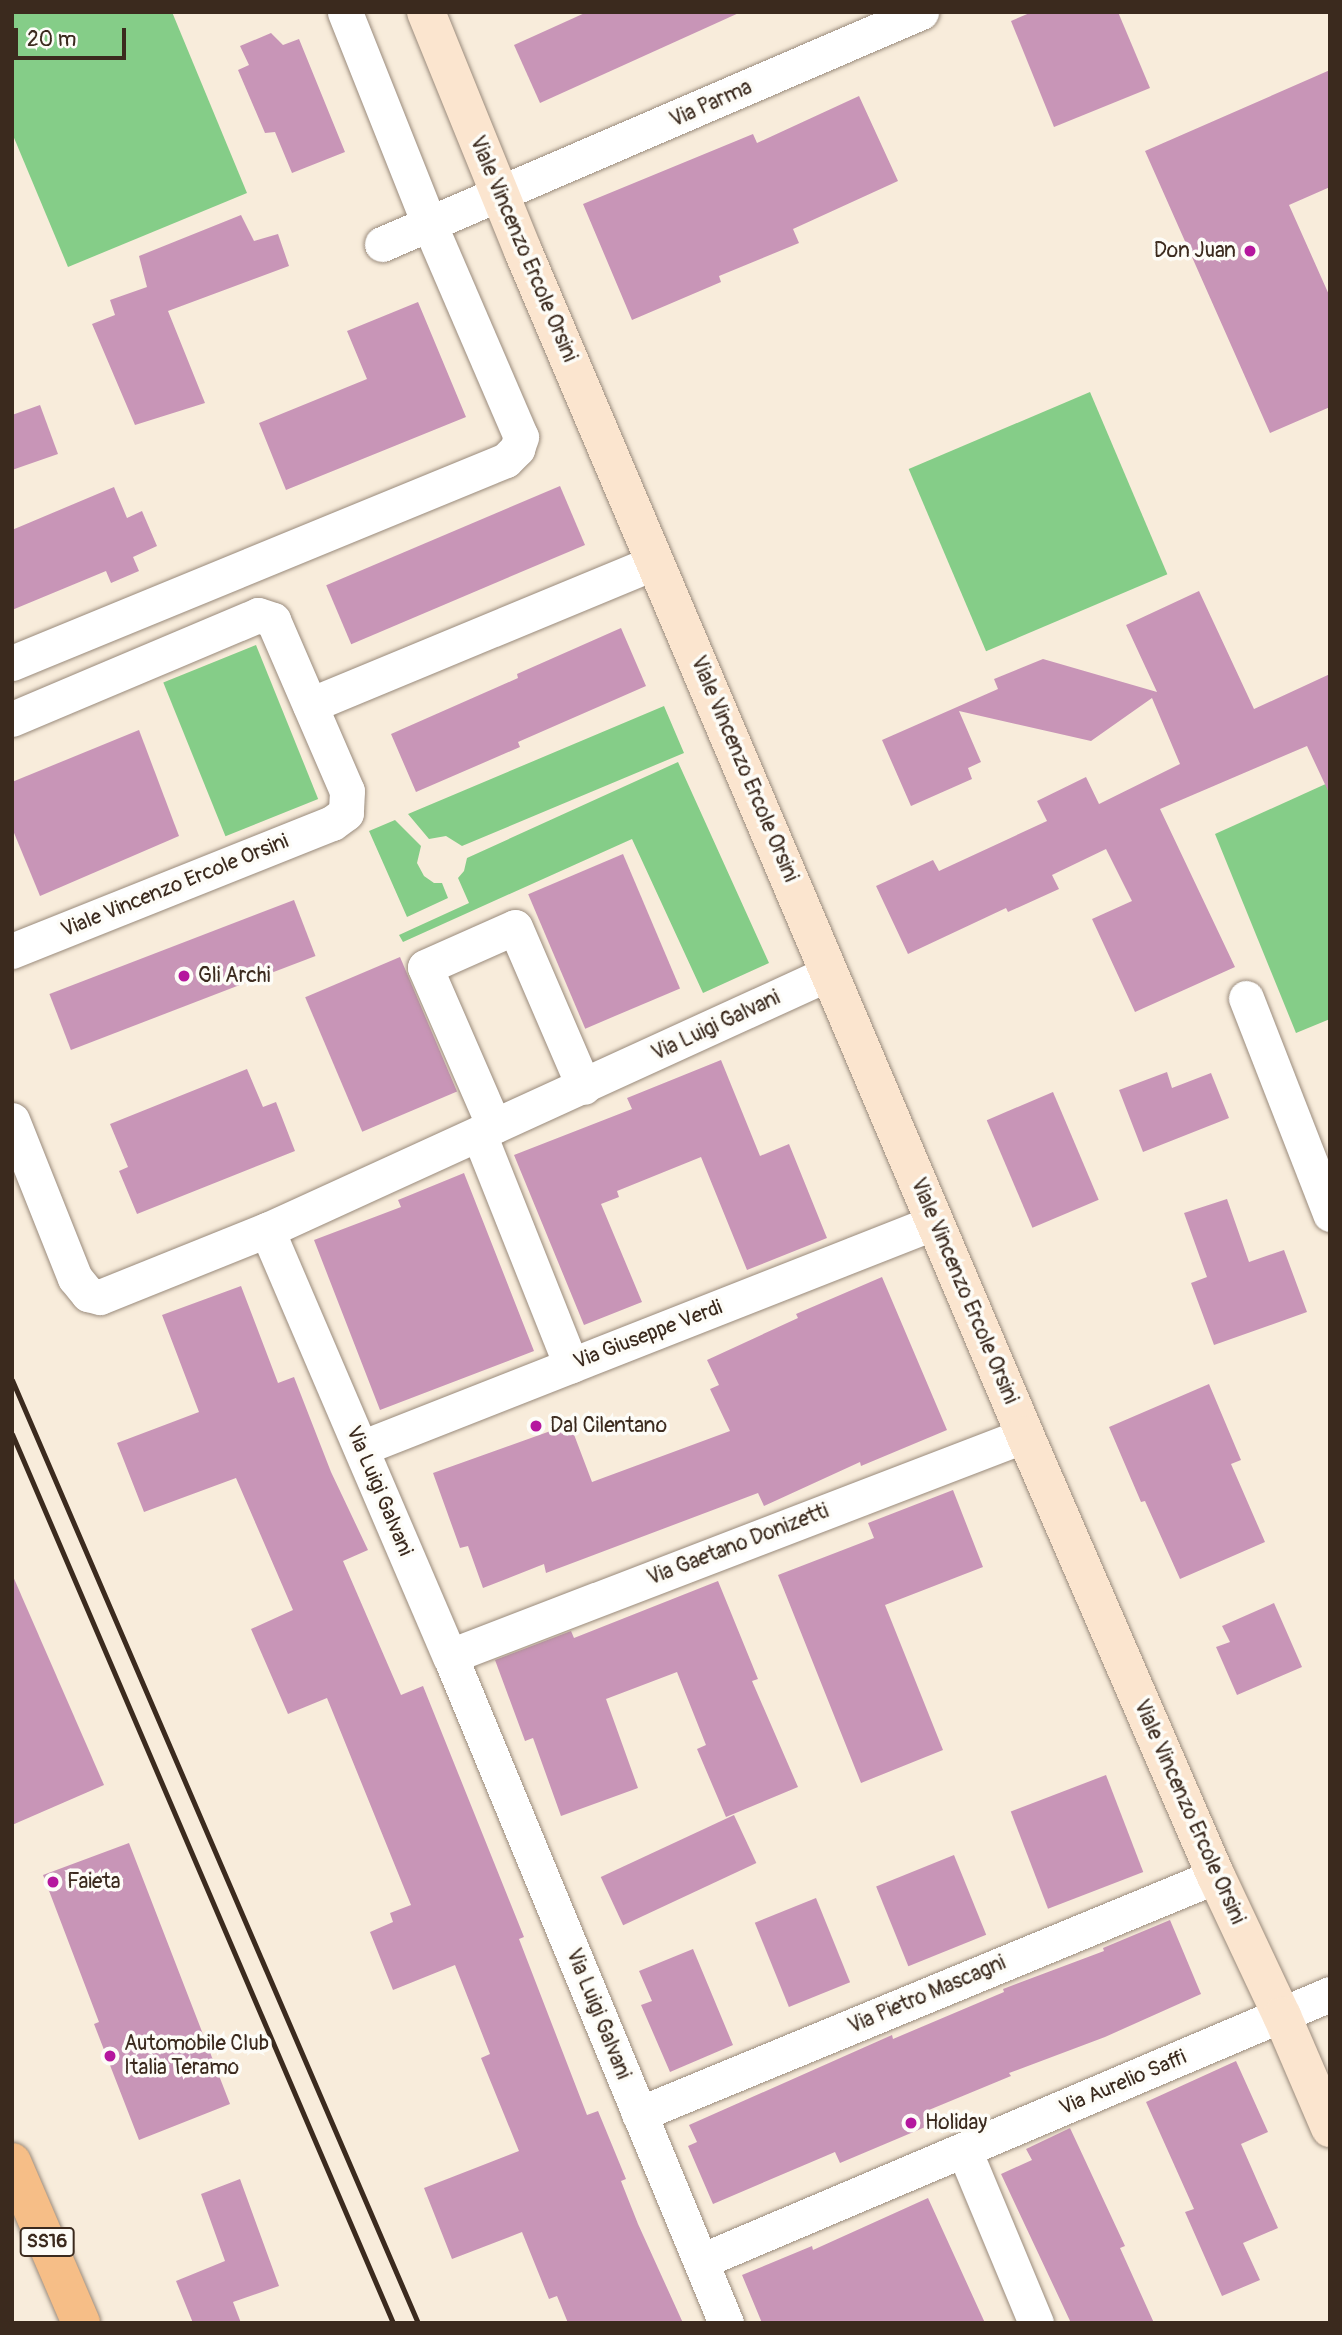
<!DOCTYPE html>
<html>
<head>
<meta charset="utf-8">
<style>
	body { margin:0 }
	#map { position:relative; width:1342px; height:2335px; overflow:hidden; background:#f8ecdb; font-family:Pangolin,sans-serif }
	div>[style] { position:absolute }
	.green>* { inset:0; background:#85cd88; transform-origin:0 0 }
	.building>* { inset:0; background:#c895b7; transform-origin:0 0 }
	.roads { filter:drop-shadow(0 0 2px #9a8b7c) drop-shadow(0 0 2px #9a8b7c) }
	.street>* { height:35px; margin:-17.5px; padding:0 17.5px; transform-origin:17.5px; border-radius:17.5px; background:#fff }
	.secondary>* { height:38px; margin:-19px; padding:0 19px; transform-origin:19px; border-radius:19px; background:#fbe5cf }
	.primary>* { height:38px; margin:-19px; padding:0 19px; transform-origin:19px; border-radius:19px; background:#f6be87 }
	.rail>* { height:5px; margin:-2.5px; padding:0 2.5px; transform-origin:2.5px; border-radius:2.5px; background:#3b2a1e }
	.dots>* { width:19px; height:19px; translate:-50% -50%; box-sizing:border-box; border:4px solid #fdfcf7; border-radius:50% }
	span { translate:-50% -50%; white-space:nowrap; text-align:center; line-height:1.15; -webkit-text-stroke:7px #fdfcf7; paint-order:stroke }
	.shield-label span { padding:2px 5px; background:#fdfcf7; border:2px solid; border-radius:5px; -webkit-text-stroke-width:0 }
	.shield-label { font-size:19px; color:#3b2a1e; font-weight:700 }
	.street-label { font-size:21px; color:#3b2a1e }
	.poi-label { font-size:21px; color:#3b2a1e }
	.right { translate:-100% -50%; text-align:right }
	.left { translate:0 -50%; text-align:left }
	.frame { position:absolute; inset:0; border:14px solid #3b2a1e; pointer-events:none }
	.scale { position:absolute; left:14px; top:28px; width:112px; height:32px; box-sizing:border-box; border:4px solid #3b2a1e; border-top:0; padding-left:9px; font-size:21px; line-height:24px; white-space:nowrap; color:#3b2a1e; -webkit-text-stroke:5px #fdfcf7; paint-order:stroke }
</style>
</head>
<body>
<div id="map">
	<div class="green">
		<div style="clip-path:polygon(12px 12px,172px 12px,247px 193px,68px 267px,12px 133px)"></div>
		<div style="left:1090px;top:392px;width:198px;height:197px;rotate:67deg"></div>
		<div style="left:256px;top:645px;width:166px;height:100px;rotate:68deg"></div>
		<div style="clip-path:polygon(664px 706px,684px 753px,462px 846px,446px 836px,429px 839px,408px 814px)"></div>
		<div style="clip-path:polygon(678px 762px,769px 963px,703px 993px,632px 839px,403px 942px,399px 935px,469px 903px,458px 878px,464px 871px,467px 858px)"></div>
		<div style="clip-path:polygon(1330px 782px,1330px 1019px,1296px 1033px,1215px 834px)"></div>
		<div style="clip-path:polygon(395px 820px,421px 846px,417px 863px,424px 876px,434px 883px,442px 883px,448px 898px,407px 917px,369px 831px)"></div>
	</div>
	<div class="building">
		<div style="clip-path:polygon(587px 12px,741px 12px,540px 103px,514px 45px)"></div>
		<div style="clip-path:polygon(1032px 12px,1118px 12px,1150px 88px,1054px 127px,1011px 21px)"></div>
		<div style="clip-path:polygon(271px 33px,283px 45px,299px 39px,345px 152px,292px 173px,275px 132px,265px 133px,238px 70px,249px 65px,240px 46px)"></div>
		<div style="clip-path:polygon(1330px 70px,1330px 187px,1289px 205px,1330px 297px,1330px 407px,1270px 433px,1145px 151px)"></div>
		<div style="clip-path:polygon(859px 96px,898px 181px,793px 229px,799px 243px,719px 276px,721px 282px,632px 320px,583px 204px,753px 134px,757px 143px)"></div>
		<div style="clip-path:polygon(241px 215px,254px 241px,278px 234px,289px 266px,168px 311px,205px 403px,135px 425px,92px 324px,115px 315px,110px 300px,147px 287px,139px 256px)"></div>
		<div style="clip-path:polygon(418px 302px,466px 417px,286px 490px,259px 423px,367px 379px,347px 331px)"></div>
		<div style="clip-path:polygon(40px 405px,58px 454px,12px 470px,12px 415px)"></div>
		<div style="left:560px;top:486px;width:64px;height:254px;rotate:67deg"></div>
		<div style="clip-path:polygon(114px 487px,127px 518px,142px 511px,157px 546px,133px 557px,139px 571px,111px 583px,106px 571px,12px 610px,12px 530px)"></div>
		<div style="clip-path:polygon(1199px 591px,1254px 709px,1330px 674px,1330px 795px,1307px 746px,1160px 809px,1235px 967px,1135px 1012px,1092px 919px,1132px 901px,1106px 849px,1052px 875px,1059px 889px,1008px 912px,1006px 908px,908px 954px,876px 886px,933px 860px,939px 871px,1047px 821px,1037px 801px,1086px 777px,1099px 804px,1180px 764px,1152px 698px,1091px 741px,959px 711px,981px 762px,968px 768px,972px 779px,911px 806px,882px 740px,998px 689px,994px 679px,1043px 659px,1157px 692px,1126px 625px)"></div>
		<div style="clip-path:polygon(621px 628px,646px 686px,518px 742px,520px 747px,416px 792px,391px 734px,518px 678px,517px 674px)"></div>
		<div style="clip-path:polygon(139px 730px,179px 836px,40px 896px,12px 828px,12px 782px)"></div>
		<div style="left:623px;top:854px;width:146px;height:103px;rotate:67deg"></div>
		<div style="left:294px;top:900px;width:60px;height:262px;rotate:69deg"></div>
		<div style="left:400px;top:957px;width:146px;height:103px;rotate:67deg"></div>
		<div style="clip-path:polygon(721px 1060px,760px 1156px,789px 1144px,827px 1238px,747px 1270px,701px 1157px,617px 1191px,619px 1197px,601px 1204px,642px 1302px,584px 1325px,514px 1155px,632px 1109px,627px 1098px)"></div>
		<div style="clip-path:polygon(247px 1069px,263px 1107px,276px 1102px,295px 1151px,137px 1214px,119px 1171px,128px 1167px,110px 1124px)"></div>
		<div style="clip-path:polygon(1167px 1072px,1172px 1088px,1211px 1073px,1229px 1118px,1143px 1152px,1119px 1090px)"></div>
		<div style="left:1053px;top:1092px;width:117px;height:72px;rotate:67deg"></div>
		<div style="clip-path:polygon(464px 1173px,534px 1351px,380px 1410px,314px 1240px,401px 1207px,398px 1200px)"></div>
		<div style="clip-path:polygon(1227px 1199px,1249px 1262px,1284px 1250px,1307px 1312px,1214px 1345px,1191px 1283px,1207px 1277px,1184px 1213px)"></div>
		<div style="clip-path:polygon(882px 1277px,947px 1430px,861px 1466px,860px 1462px,764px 1506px,758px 1493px,546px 1573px,544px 1564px,483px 1588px,468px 1546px,460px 1548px,433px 1473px,570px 1424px,592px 1482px,730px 1431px,710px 1389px,719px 1385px,707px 1360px,798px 1318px,796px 1314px)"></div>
		<div style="clip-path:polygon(241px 1286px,278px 1383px,294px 1377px,331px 1472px,368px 1550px,343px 1561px,401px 1695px,423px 1686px,524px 1937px,519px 1939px,587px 2115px,598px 2111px,626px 2179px,621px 2181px,638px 2224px,683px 2323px,568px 2323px,557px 2296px,549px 2299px,522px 2232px,452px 2259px,424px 2188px,519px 2151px,481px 2058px,490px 2054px,455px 1965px,393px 1990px,370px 1932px,393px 1922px,390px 1913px,411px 1905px,327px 1698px,288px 1714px,251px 1629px,293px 1610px,236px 1478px,144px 1512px,117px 1443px,199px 1412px,162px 1315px)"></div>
		<div style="clip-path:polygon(1209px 1384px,1241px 1460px,1231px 1464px,1265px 1542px,1180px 1579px,1145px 1501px,1141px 1502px,1109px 1427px)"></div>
		<div style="clip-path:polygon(953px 1490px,983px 1567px,885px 1605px,943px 1750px,861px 1783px,778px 1575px,874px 1538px,868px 1523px)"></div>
		<div style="clip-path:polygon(12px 1574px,104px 1785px,12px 1825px)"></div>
		<div style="clip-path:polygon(718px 1581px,758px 1679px,752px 1681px,798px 1787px,726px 1817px,697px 1749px,706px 1745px,677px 1672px,606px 1699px,638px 1788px,561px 1816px,533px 1738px,525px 1741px,495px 1660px,571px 1631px,574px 1638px)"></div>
		<div style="clip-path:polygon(1274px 1603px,1302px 1667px,1237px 1695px,1216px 1647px,1230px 1642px,1222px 1626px)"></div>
		<div style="left:1106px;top:1775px;width:104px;height:102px;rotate:69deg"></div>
		<div style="left:734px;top:1815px;width:53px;height:147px;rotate:65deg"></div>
		<div style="clip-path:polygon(129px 1843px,230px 2104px,139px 2140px,94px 2024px,99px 2022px,43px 1875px)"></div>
		<div style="left:954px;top:1855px;width:86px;height:84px;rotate:68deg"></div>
		<div style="left:816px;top:1898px;width:91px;height:66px;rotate:68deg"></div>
		<div style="clip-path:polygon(1170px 1920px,1201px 1994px,1105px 2037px,1009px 2073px,1011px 2076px,924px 2112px,930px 2125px,840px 2163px,835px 2152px,713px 2204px,688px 2146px,697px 2142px,689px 2125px,892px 2035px,893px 2039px,1004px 1992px,1003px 1989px,1104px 1951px,1103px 1948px)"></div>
		<div style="clip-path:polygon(693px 1949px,733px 2045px,670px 2072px,641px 2005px,652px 2001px,639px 1971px)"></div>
		<div style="clip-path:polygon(1236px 2061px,1268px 2132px,1241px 2144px,1278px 2228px,1243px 2243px,1260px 2280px,1222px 2296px,1185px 2212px,1194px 2209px,1146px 2102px)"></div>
		<div style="clip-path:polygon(1070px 2128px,1125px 2246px,1120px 2248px,1154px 2323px,1071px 2323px,1001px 2174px,1032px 2160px,1026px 2149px)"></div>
		<div style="clip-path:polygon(240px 2179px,279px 2286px,233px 2302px,241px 2323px,193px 2323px,176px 2281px,225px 2261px,201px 2194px)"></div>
		<div style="clip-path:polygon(928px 2198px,985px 2323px,762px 2323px,742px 2275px,812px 2246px,813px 2250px)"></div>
	</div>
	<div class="roads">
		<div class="street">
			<div style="left:382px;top:244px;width:587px;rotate:-23.29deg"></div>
			<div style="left:12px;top:663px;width:534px;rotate:-22.34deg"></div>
			<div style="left:506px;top:460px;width:16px;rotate:-45deg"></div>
			<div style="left:517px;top:449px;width:13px;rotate:-72deg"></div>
			<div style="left:521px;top:437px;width:230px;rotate:-113.3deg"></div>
			<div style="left:430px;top:226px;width:230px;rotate:-111.7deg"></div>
			<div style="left:310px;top:705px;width:374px;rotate:-22.5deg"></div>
			<div style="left:12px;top:719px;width:267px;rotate:-22.9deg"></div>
			<div style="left:258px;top:615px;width:16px;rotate:18deg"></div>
			<div style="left:273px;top:620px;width:186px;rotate:66.6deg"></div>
			<div style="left:347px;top:791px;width:22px;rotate:93deg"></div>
			<div style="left:346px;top:813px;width:17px;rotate:144deg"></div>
			<div style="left:332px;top:823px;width:345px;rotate:158.2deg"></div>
			<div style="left:1246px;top:998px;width:232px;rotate:68.7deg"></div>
			<div style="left:12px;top:1120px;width:170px;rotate:68.3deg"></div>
			<div style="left:75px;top:1278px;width:21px;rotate:51deg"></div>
			<div style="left:88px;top:1294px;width:12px;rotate:14deg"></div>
			<div style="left:100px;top:1297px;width:180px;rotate:-21.9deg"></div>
			<div style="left:267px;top:1230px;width:618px;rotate:-24.57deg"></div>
			<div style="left:494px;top:1126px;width:173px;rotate:-113.5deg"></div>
			<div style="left:425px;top:967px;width:98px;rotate:-24deg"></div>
			<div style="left:515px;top:927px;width:174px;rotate:66.7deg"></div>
			<div style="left:479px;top:1134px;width:249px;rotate:68.3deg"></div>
			<div style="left:267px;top:1230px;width:464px;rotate:66.8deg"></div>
			<div style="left:450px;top:1656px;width:722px;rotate:67.52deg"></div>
			<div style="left:361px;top:1448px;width:617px;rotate:-21.49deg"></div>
			<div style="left:450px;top:1656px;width:616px;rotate:-21.02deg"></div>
			<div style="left:639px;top:2114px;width:624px;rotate:-22.42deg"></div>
			<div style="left:964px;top:2150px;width:187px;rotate:67.4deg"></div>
			<div style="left:701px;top:2261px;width:683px;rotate:-23deg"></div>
		</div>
		<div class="secondary">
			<div style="left:426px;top:12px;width:258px;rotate:67.9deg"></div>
			<div style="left:523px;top:251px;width:1286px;rotate:67.02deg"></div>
			<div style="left:1025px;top:1435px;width:481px;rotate:66.6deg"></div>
			<div style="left:1216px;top:1876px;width:155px;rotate:64.8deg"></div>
			<div style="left:1282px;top:2016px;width:122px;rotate:66.8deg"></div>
		</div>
		<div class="primary">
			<div style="left:12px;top:2162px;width:175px;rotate:66.8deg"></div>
		</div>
	</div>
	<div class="rail">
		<div style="left:12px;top:1380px;width:1027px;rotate:66.71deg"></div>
		<div style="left:12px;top:1434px;width:967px;rotate:66.8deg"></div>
	</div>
	<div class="dots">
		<div style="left:1250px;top:251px;background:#b5179e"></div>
		<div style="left:184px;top:976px;background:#b5179e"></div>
		<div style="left:536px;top:1426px;background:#b5179e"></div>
		<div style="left:53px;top:1882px;background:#b5179e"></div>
		<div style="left:110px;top:2056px;background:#b5179e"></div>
		<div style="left:911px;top:2123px;background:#b5179e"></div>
	</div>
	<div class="shield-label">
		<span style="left:47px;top:2242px">SS16</span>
	</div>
	<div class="street-label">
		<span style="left:711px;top:104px;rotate:-24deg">Via Parma</span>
		<span style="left:523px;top:249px;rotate:67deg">Viale Vincenzo Ercole Orsini</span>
		<span style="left:744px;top:769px;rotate:67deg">Viale Vincenzo Ercole Orsini</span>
		<span style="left:175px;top:886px;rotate:-22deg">Viale Vincenzo Ercole Orsini</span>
		<span style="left:716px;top:1026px;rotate:-25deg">Via Luigi Galvani</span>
		<span style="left:964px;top:1291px;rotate:67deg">Viale Vincenzo Ercole Orsini</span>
		<span style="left:648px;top:1335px;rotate:-21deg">Via Giuseppe Verdi</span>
		<span style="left:379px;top:1491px;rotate:67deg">Via Luigi Galvani</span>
		<span style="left:738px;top:1545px;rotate:-21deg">Via Gaetano Donizetti</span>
		<span style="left:1189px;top:1812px;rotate:66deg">Viale Vincenzo Ercole Orsini</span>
		<span style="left:927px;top:1995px;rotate:-23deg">Via Pietro Mascagni</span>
		<span style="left:598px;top:2014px;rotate:68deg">Via Luigi Galvani</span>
		<span style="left:1123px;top:2083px;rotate:-23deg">Via Aurelio Saffi</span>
	</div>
	<div class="poi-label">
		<span class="right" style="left:1236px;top:251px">Don Juan</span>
		<span class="left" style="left:198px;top:976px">Gli Archi</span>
		<span class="left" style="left:550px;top:1426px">Dal Cilentano</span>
		<span class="left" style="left:67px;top:1882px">Faieta</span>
		<span class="left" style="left:124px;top:2056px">Automobile Club<br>Italia Teramo</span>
		<span class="left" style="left:925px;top:2123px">Holiday</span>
	</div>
	<div class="frame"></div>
	<div class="scale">20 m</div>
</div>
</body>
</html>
